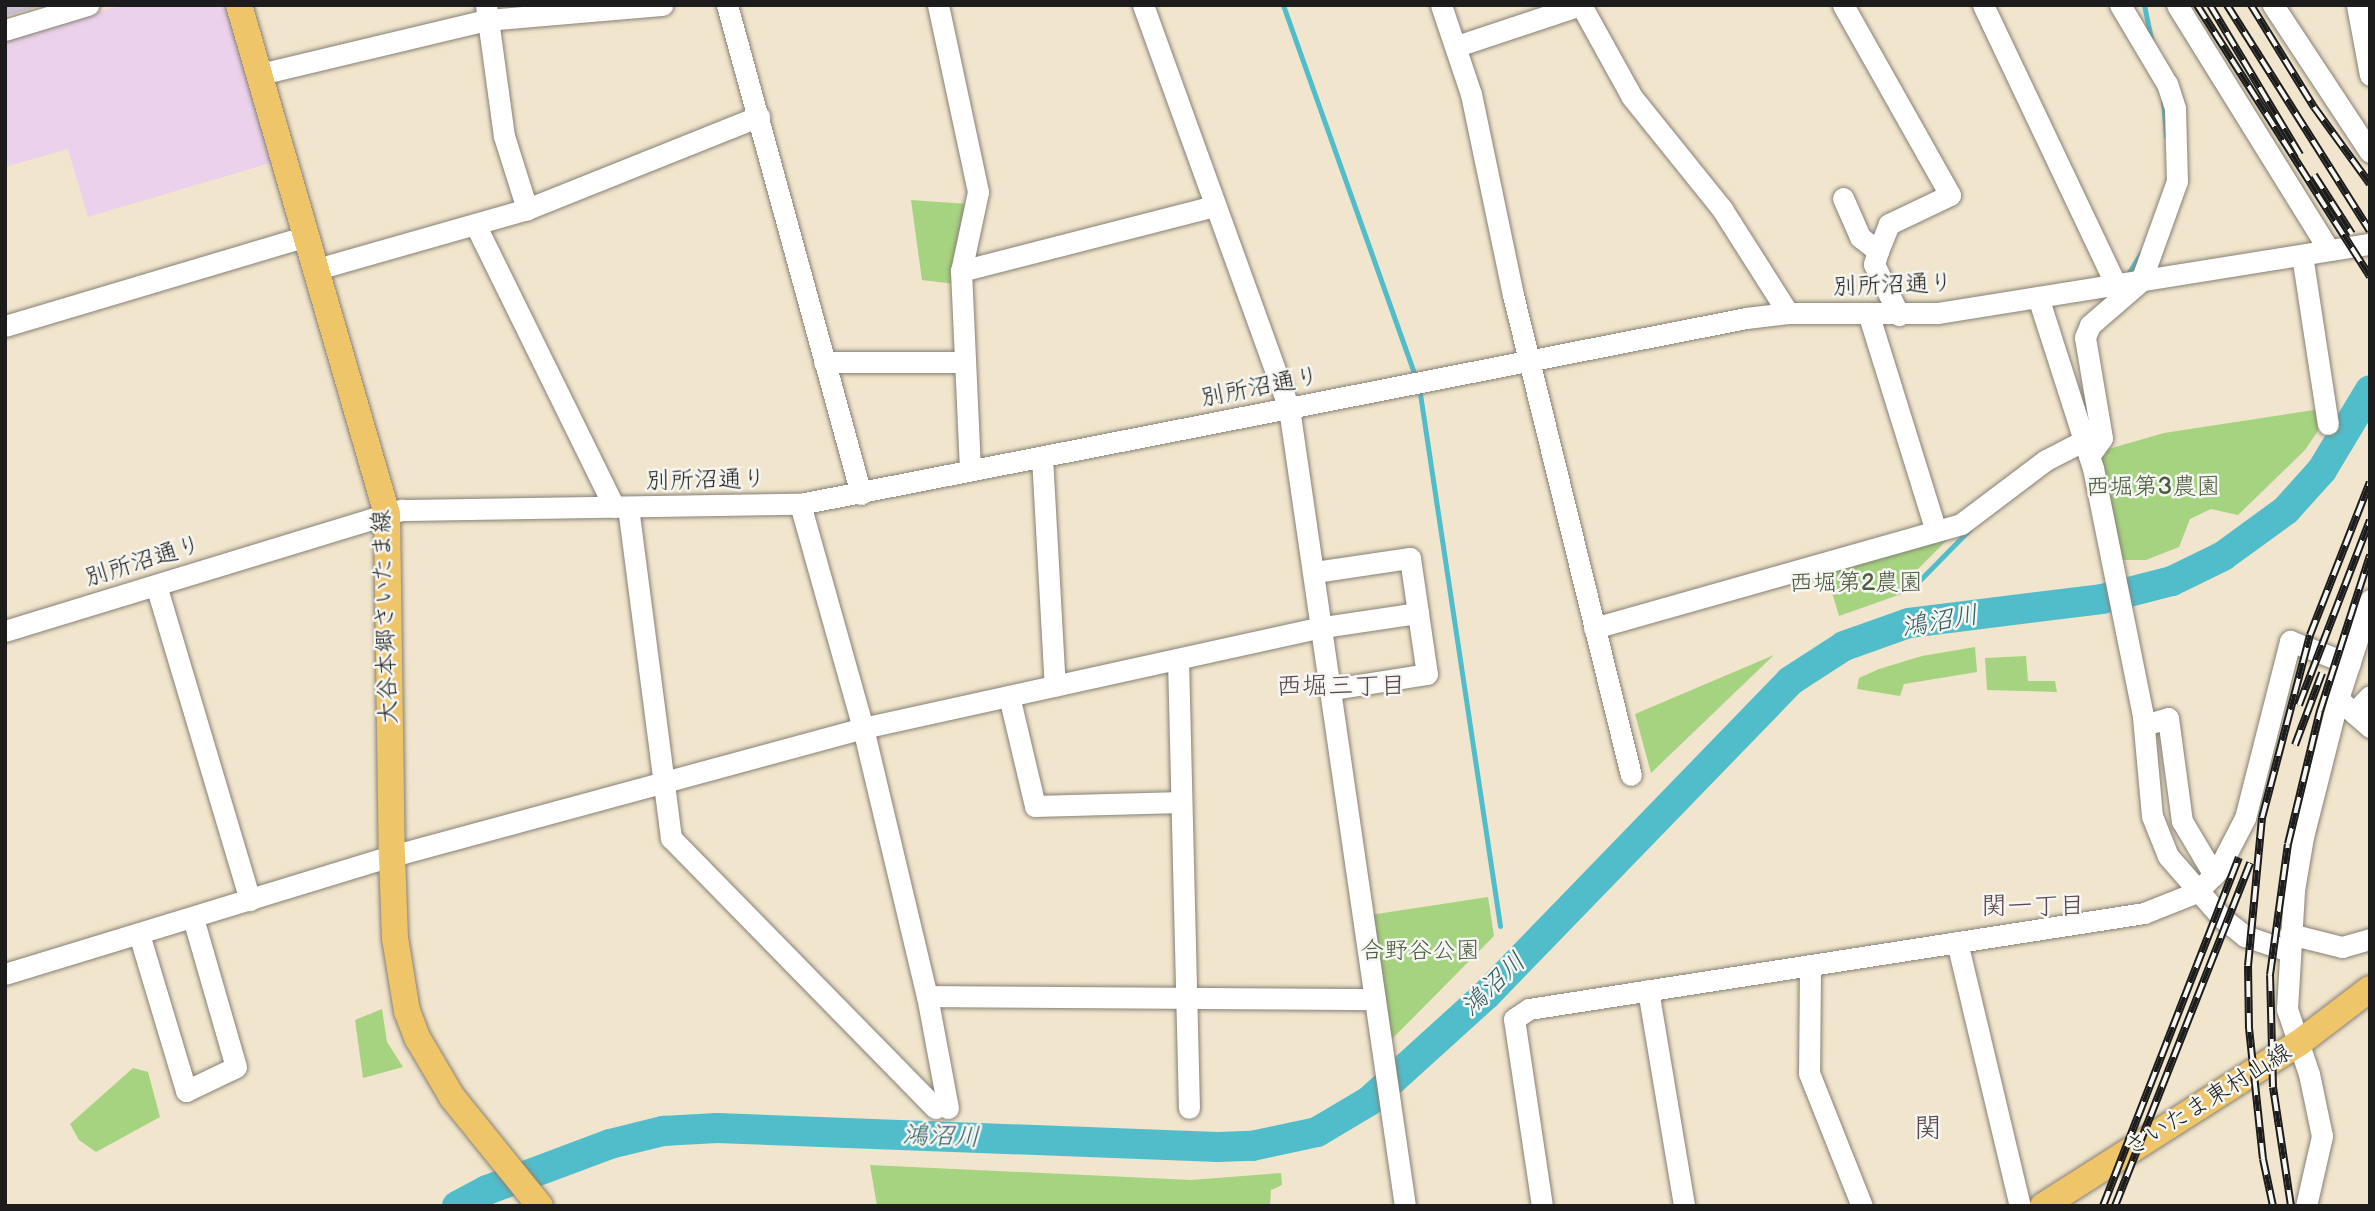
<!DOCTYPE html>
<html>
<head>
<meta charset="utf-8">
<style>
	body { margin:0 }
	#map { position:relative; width:2375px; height:1211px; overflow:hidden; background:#f1e5cd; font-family:"Balsamiq Sans","Klee One",sans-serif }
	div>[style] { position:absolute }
	.built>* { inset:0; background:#ebd1eb }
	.industrial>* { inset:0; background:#cbbfd5 }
	.green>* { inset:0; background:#a6d380 }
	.stream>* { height:5px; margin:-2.5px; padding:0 2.5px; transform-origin:2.5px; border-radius:2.5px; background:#51bdcb }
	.river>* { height:30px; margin:-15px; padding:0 15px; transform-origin:15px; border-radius:15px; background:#51bdcb }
	.roads { filter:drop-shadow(0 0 2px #868074) drop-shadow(0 0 2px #868074) }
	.minor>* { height:21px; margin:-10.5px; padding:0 10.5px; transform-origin:10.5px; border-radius:10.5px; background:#fff }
	.major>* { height:26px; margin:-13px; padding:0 13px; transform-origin:13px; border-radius:13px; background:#eec569 }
	.rail>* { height:8px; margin-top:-4px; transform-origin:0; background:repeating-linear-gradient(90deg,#f6f6f2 0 16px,#1c1c1c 0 32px); box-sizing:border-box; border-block:2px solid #1c1c1c }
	span { translate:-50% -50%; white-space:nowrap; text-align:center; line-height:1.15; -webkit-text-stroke:5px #f6f6f2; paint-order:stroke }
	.street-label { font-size:24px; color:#1c1c1c }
	.park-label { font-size:24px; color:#4c5c3f }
	.water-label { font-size:26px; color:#315c62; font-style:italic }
	.neighbourhood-label { font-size:26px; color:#5a464e }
	.quarter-label { font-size:28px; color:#5a464e }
	.frame { position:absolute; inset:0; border:7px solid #1c1c1c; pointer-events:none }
</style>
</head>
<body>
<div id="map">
	<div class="built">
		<div style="clip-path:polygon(122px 5px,230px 5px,277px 161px,88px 217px,68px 149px,5px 167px,5px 40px)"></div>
	</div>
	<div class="industrial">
		<div style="clip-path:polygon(5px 5px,43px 5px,5px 16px)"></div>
	</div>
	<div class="green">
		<div style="clip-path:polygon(911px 200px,968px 204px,955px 284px,922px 280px)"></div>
		<div style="clip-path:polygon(2321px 409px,2322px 425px,2305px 450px,2238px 515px,2211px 509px,2190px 519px,2179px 547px,2146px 560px,2117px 560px,2095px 459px,2105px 450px,2164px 433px)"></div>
		<div style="clip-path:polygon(1958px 529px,1902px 585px,1907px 592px,1839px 616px,1825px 569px)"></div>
		<div style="clip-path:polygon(1975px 647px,1977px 672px,1904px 684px,1900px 696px,1857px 689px,1859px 678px,1879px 669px,1922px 656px)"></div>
		<div style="clip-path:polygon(1774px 655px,1651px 773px,1635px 714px)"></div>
		<div style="clip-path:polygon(2026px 656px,2028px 681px,2055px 681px,2057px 692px,1987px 690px,1985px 658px)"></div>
		<div style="clip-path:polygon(1488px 897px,1494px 936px,1388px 1043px,1370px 915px)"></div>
		<div style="clip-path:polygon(382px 1009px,387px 1042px,403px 1067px,363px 1078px,355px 1020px)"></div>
		<div style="clip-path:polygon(133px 1068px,148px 1072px,160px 1117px,96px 1152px,79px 1140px,70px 1124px)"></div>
		<div style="clip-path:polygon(870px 1165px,1191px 1180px,1281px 1173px,1282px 1185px,1271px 1190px,1270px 1206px,877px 1206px)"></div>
	</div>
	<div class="stream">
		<div style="left:1283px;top:5px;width:396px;rotate:70.4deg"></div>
		<div style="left:2144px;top:5px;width:39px;rotate:78deg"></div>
		<div style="left:2163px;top:101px;width:36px;rotate:85deg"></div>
		<div style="left:2126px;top:277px;width:28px;rotate:-58deg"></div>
		<div style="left:1419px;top:387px;width:545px;rotate:81.45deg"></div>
		<div style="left:1913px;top:587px;width:80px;rotate:-45.5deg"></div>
		<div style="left:1518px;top:945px;width:15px;rotate:86deg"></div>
	</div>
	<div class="river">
		<div style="left:457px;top:1206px;width:34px;rotate:-28deg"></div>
		<div style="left:487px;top:1190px;width:131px;rotate:-20.5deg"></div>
		<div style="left:610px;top:1144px;width:55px;rotate:-13.8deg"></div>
		<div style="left:663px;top:1131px;width:54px;rotate:-3.2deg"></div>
		<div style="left:717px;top:1128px;width:501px;rotate:2.17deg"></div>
		<div style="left:1218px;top:1147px;width:34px;rotate:-2deg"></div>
		<div style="left:1252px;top:1146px;width:66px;rotate:-12.2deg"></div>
		<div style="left:1317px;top:1132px;width:61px;rotate:-30.8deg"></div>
		<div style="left:1369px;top:1101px;width:158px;rotate:-42.2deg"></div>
		<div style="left:1486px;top:995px;width:437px;rotate:-45.9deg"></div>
		<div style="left:1790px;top:681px;width:64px;rotate:-32.9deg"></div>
		<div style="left:1844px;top:646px;width:69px;rotate:-19.5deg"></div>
		<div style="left:1909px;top:623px;width:194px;rotate:-7.1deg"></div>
		<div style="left:2102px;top:599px;width:72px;rotate:-14.4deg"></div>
		<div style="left:2172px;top:581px;width:57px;rotate:-26.1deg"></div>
		<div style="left:2223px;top:556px;width:78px;rotate:-36.1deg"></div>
		<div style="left:2286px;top:510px;width:54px;rotate:-48deg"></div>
		<div style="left:2322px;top:470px;width:93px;rotate:-59deg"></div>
	</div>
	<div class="roads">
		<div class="minor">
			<div style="left:486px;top:5px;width:132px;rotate:82.2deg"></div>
			<div style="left:504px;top:136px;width:77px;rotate:72.5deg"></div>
			<div style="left:727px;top:5px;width:507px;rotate:74.68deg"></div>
			<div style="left:938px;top:5px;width:191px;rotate:77.9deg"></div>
			<div style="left:978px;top:192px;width:81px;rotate:102.1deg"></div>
			<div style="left:961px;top:271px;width:199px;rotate:87.4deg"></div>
			<div style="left:1143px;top:5px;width:429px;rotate:70.1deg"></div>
			<div style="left:1289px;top:408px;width:806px;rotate:81.73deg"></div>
			<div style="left:1441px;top:5px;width:94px;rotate:71.4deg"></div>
			<div style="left:1471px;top:94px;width:205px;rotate:78.2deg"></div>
			<div style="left:1513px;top:295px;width:494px;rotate:76.2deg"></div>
			<div style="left:1581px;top:5px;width:105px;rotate:61deg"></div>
			<div style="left:1632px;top:97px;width:144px;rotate:51.2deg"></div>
			<div style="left:1722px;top:209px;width:123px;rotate:57.6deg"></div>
			<div style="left:1843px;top:5px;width:218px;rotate:60.6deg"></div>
			<div style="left:1950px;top:195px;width:68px;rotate:154.6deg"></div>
			<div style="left:1889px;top:224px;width:29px;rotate:112deg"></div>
			<div style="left:1878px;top:251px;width:14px;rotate:107deg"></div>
			<div style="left:1874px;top:264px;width:57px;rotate:63.9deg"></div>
			<div style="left:1983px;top:5px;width:310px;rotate:64.6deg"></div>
			<div style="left:2177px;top:5px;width:288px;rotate:58.2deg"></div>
			<div style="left:2273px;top:5px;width:176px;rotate:56.6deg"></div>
			<div style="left:2357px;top:5px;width:71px;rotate:79.5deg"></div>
			<div style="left:5px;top:30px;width:87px;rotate:-16.8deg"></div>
			<div style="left:1457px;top:46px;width:130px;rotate:-18.4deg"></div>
			<div style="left:260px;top:74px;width:233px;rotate:-13.4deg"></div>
			<div style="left:487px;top:20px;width:176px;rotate:-4.9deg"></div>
			<div style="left:1843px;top:198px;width:43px;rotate:66.4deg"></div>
			<div style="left:1860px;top:237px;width:23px;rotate:38deg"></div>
			<div style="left:476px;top:226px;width:313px;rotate:63.8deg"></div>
			<div style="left:2302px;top:255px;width:171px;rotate:81.3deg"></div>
			<div style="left:317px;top:269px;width:218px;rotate:-15.9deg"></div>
			<div style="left:527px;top:209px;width:250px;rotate:-21.8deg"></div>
			<div style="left:961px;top:271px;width:262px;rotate:-14.4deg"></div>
			<div style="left:2038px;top:297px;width:180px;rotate:72.2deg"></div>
			<div style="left:2093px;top:468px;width:254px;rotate:78.6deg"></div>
			<div style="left:2143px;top:717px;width:99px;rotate:84.8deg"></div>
			<div style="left:2152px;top:816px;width:43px;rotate:68.2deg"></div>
			<div style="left:2168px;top:856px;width:82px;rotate:48.9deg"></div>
			<div style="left:2222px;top:918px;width:29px;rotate:38deg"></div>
			<div style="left:2245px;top:936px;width:46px;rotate:18.8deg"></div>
			<div style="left:1869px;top:316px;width:225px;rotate:72.7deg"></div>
			<div style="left:5px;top:326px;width:315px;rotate:-16.6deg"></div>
			<div style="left:824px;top:362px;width:140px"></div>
			<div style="left:2089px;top:456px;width:22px;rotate:-54deg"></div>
			<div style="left:2102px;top:438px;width:102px;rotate:-99.6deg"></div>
			<div style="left:2085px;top:337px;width:13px;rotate:-67deg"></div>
			<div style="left:2090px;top:325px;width:67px;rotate:-40.8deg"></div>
			<div style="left:2141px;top:281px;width:106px;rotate:-70.2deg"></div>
			<div style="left:2177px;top:181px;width:73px;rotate:-91.6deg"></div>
			<div style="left:2175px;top:108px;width:25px;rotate:-108deg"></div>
			<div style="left:2167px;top:84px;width:92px;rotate:-120.7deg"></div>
			<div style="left:1042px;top:457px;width:229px;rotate:86.8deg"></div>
			<div style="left:800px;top:504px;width:233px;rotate:74.3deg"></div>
			<div style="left:863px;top:728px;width:276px;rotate:76.6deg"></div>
			<div style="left:927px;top:996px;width:114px;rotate:79.4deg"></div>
			<div style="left:628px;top:507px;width:334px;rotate:82.6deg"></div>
			<div style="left:671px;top:838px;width:378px;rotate:45.6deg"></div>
			<div style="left:1315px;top:572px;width:96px;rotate:-8.4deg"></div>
			<div style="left:1410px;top:558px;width:117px;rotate:81.7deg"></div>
			<div style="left:1427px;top:674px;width:96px;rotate:171deg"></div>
			<div style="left:156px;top:585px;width:329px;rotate:73.4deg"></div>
			<div style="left:1594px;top:628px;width:381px;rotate:-15.8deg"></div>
			<div style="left:1961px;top:524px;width:106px;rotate:-37deg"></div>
			<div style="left:2046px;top:460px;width:44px;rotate:-27.1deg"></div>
			<div style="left:5px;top:631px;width:415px;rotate:-17deg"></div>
			<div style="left:402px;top:510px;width:398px;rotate:-0.9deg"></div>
			<div style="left:800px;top:504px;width:964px;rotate:-11.12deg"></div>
			<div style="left:1746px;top:318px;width:42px;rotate:-6.8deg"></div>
			<div style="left:1788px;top:313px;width:150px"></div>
			<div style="left:1938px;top:313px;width:437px;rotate:-9.1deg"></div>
			<div style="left:1178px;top:659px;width:449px;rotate:88.6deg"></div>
			<div style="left:1009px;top:696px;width:113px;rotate:76.7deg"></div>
			<div style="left:1035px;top:806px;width:146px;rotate:-1.6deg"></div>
			<div style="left:2338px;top:699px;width:43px;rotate:41.2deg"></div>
			<div style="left:2354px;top:713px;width:23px;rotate:-47deg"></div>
			<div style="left:2144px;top:725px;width:25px;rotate:-16deg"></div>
			<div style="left:2168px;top:718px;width:104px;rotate:82.3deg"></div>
			<div style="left:2182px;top:821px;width:63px;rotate:59.3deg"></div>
			<div style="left:139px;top:934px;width:164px;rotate:73.3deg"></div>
			<div style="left:186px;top:1091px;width:55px;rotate:-25.6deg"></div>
			<div style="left:236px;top:1067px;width:155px;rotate:-106.1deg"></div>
			<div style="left:2290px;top:934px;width:54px;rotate:14deg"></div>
			<div style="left:2342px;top:947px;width:29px;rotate:-16deg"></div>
			<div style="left:1957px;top:942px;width:271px;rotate:76.6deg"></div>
			<div style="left:1810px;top:967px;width:106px;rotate:90.5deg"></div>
			<div style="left:1809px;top:1073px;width:143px;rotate:68.3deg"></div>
			<div style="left:5px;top:974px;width:405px;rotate:-17deg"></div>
			<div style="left:392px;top:856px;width:488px;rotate:-15.2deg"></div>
			<div style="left:863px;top:728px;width:471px;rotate:-12.4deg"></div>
			<div style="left:1323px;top:627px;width:96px;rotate:-8.4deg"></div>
			<div style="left:1648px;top:990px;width:219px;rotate:80.5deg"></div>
			<div style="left:927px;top:996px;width:448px;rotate:0.4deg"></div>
			<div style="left:1542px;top:1206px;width:189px;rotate:-98.5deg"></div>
			<div style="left:1514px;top:1019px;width:18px;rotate:-34deg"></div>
			<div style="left:1529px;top:1009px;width:622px;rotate:-8.87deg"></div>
			<div style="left:2144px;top:913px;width:57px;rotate:-21.6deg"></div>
			<div style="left:2197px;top:892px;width:30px;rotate:-46deg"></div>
			<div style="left:2218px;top:870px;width:59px;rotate:-62.6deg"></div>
			<div style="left:2245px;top:818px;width:183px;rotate:-75.7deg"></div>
			<div style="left:2290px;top:641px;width:64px;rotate:21deg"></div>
			<div style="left:2306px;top:1206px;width:72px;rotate:-77.1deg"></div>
			<div style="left:2322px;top:1136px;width:63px;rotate:-101.8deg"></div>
			<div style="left:2309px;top:1074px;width:69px;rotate:-108.7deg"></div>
			<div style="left:2287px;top:1009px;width:119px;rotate:-86.6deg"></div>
			<div style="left:2294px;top:890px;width:54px;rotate:-80.4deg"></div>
			<div style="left:2303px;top:837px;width:142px;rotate:-75.8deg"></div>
			<div style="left:2338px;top:699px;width:104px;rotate:-72.1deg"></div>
		</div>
		<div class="major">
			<div style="left:239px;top:5px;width:530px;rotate:73.79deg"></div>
			<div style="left:387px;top:514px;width:342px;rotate:89.2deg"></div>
			<div style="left:392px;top:856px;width:82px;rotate:87.9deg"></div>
			<div style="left:395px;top:938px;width:74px;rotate:80.7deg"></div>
			<div style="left:407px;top:1011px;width:30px;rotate:69deg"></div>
			<div style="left:418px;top:1039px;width:67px;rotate:59.6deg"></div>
			<div style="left:452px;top:1097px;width:140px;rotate:51.1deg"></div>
			<div style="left:2043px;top:1206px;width:303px;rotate:-32.5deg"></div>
			<div style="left:2299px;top:1043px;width:89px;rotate:-37.3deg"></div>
		</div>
	</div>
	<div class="rail">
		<div style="left:2197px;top:5px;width:322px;rotate:57.5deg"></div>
		<div style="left:2210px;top:5px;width:175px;rotate:59deg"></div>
		<div style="left:2227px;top:5px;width:267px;rotate:57.7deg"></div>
		<div style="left:2251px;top:5px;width:120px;rotate:58.3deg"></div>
		<div style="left:2314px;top:107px;width:95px;rotate:54deg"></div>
		<div style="left:2314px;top:175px;width:70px;rotate:57.2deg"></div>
		<div style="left:2299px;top:705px;width:198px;rotate:-69deg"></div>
		<div style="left:2295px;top:745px;width:77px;rotate:-69.4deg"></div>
		<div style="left:2103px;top:1206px;width:374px;rotate:-68.7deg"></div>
		<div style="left:2115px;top:1206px;width:369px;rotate:-68.5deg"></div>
		<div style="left:2273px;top:1206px;width:48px;rotate:-102deg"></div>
		<div style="left:2263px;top:1159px;width:131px;rotate:-96.1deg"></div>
		<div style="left:2249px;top:1029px;width:63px;rotate:-90.9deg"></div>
		<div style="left:2248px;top:966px;width:149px;rotate:-84.6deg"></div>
		<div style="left:2262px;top:818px;width:189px;rotate:-75.3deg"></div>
		<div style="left:2310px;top:635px;width:164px;rotate:-68.6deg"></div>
		<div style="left:2291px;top:1206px;width:120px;rotate:-98.6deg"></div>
		<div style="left:2273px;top:1087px;width:112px;rotate:-91.5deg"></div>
		<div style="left:2270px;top:975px;width:132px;rotate:-82.2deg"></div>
		<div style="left:2288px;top:844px;width:137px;rotate:-76.5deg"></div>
		<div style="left:2320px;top:711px;width:164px;rotate:-72.2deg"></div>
	</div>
	<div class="street-label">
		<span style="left:1893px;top:285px;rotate:-2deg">別所沼通り</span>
		<span style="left:1260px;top:387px;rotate:-11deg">別所沼通り</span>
		<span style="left:706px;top:480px;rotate:-1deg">別所沼通り</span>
		<span style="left:143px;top:561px;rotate:-17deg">別所沼通り</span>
		<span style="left:385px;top:617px;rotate:-92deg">大谷本郷さいたま線</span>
		<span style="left:2208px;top:1100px;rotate:-32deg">さいたま東村山線</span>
	</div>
	<div class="park-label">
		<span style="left:2153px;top:487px">西堀第3農園</span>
		<span style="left:1856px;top:583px">西堀第2農園</span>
		<span style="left:1420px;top:951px">合野谷公園</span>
	</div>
	<div class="water-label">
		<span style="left:1940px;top:622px;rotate:-10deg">鴻沼川</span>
		<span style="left:1494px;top:985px;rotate:-44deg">鴻沼川</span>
		<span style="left:941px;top:1137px;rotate:2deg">鴻沼川</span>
	</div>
	<div class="neighbourhood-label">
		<span style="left:1341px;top:687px">西堀三丁目</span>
		<span style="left:2033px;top:907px">関一丁目</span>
	</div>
	<div class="quarter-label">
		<span style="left:1928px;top:1129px">関</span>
	</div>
	<div class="frame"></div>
</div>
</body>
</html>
